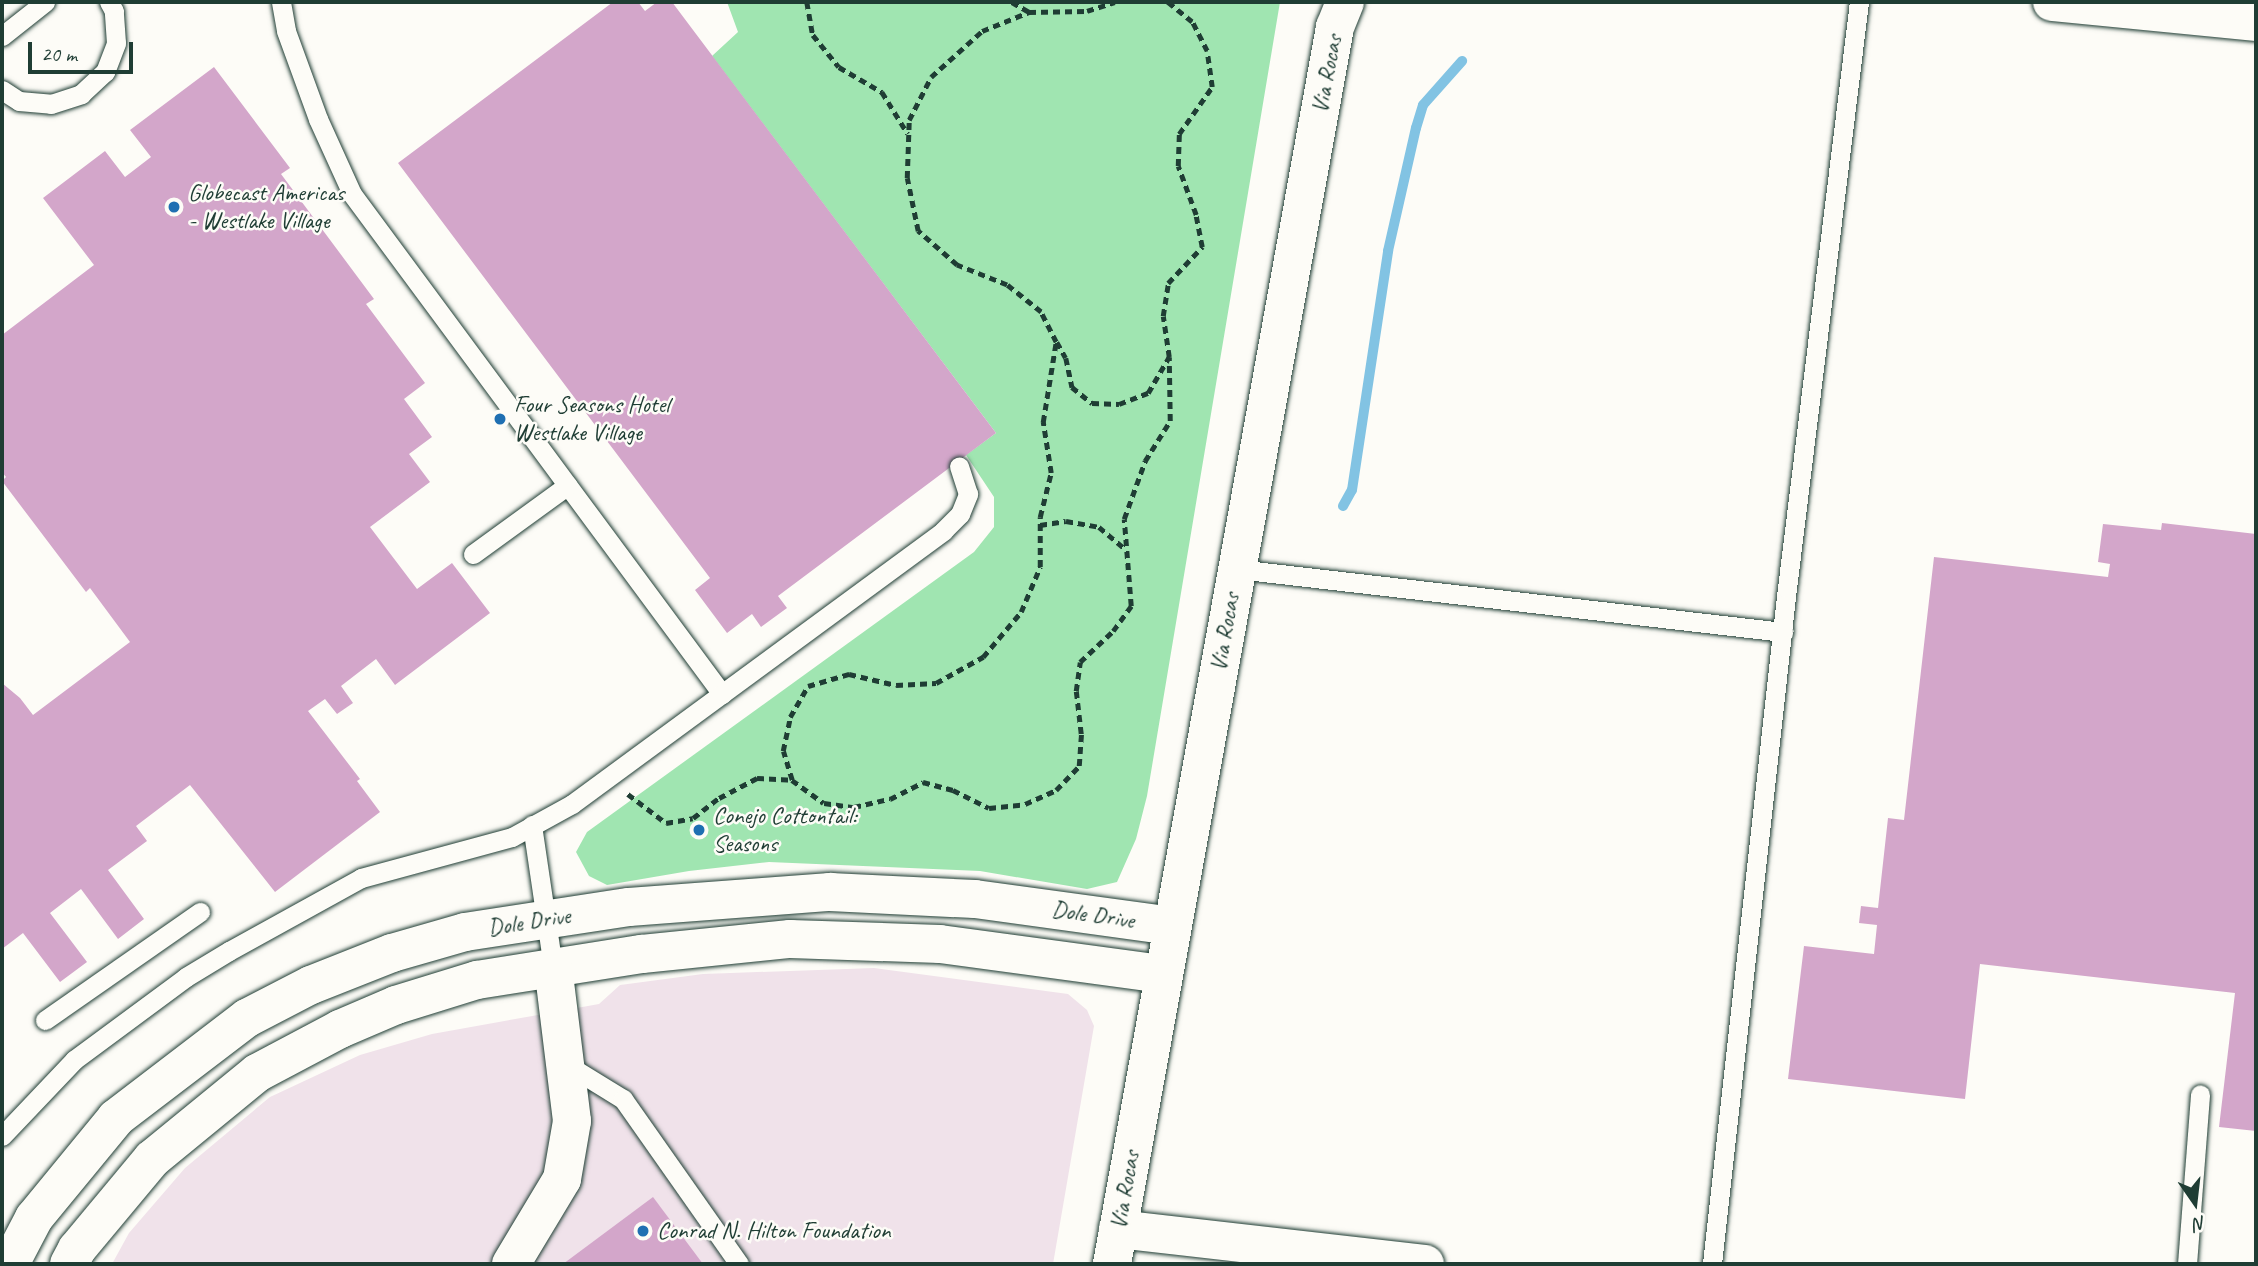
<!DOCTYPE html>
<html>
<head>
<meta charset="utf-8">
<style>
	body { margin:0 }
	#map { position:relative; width:2258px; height:1266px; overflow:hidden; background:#fdfcf7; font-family:Caveat,sans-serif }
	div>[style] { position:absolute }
	.built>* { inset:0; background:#f0e2ea }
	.green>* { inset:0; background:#a0e5b1 }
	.stream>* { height:10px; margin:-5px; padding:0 5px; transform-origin:5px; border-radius:5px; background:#82c3e3 }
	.building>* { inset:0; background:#d3a6ca }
	.path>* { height:4.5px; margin-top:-2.25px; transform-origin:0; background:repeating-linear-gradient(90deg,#1f3d34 0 7px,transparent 0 12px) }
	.roads { filter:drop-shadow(0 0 2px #1f3d34) drop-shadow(0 0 2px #1f3d34) }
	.lane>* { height:19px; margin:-9.5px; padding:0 9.5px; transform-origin:9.5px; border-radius:9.5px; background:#fdfcf7 }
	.street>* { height:38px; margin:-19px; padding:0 19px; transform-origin:19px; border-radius:19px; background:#fdfcf7 }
	.secondary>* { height:38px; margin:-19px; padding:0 19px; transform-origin:19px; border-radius:19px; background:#fdfcf7 }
	.dots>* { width:19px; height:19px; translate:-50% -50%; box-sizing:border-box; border:4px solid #fdfcf7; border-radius:50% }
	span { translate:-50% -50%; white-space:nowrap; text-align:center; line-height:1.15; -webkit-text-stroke:5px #fdfcf7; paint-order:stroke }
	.street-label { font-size:24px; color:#1f3d34 }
	.poi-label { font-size:24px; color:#1f3d34 }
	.left { translate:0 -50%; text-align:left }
	.frame { position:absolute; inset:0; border:4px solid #1f3d34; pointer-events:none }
	.north { position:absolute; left:2160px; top:1168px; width:70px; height:70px; -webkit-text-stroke:5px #fdfcf7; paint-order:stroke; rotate:166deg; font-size:19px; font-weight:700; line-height:28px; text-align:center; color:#1f3d34 }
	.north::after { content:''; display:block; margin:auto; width:24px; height:32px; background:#1f3d34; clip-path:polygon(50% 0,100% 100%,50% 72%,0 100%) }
	.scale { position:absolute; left:28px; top:42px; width:105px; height:32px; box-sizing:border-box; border:4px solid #1f3d34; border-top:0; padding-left:9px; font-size:21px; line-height:24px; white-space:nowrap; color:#1f3d34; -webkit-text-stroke:5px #fdfcf7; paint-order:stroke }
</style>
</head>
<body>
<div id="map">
	<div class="built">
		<div style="clip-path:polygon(874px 968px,1068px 994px,1087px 1010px,1094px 1026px,1053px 1264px,112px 1264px,129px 1233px,185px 1168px,270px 1097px,360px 1055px,432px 1034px,599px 1004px,620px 985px,703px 974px)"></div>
	</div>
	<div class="green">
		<div style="clip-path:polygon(727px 2px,1280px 2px,1147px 796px,1136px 839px,1117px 882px,1087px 889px,980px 871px,769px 862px,689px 871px,607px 885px,589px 876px,576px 852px,587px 832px,974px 552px,994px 527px,994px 497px,966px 455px,996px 433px,712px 56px,738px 32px)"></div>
	</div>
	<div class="stream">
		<div style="left:1343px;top:506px;width:18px;rotate:-61deg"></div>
		<div style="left:1352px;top:490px;width:242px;rotate:-81.4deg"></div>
		<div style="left:1388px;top:251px;width:126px;rotate:-77.2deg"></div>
		<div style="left:1416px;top:128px;width:24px;rotate:-73deg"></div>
		<div style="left:1423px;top:105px;width:59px;rotate:-48.4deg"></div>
	</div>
	<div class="building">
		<div style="clip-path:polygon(613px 2px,638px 2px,645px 11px,657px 2px,672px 2px,996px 433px,778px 596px,787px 608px,761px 627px,752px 614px,727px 633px,695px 590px,710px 578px,398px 163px)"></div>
		<div style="clip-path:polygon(214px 67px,290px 168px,281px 174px,374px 299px,366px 304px,425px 383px,404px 399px,432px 437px,409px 454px,430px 482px,370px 527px,417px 589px,452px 563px,490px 613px,395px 685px,376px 659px,341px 686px,353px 703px,337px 714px,325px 699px,308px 711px,360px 779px,357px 781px,380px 812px,275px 892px,190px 785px,136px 826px,147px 841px,108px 870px,144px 919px,118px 939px,81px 889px,50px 913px,87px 962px,60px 982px,23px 933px,2px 949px,2px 683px,20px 698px,33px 715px,130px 642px,90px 588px,86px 592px,2px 481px,6px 477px,2px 472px,2px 335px,94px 265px,43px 198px,105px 151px,125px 177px,151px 157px,130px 130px)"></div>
		<div style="clip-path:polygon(2162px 523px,2256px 534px,2256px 1131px,2219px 1127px,2235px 993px,1980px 964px,1965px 1099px,1788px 1079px,1804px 946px,1874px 954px,1877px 925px,1859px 923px,1861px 906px,1878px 908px,1888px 818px,1904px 820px,1934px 557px,2108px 577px,2110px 564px,2098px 562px,2103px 524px,2161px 530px)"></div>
		<div style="clip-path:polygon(653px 1197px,703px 1264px,563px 1264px)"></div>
	</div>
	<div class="path">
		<div style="left:807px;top:2px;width:34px;rotate:80deg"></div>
		<div style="left:813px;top:35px;width:41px;rotate:50.9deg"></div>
		<div style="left:839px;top:67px;width:50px;rotate:30.2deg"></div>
		<div style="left:882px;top:92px;width:49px;rotate:58.2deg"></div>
		<div style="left:1012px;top:2px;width:20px;rotate:30deg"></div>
		<div style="left:1057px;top:342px;width:18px;rotate:61deg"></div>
		<div style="left:1066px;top:358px;width:30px;rotate:78deg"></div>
		<div style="left:1072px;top:387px;width:26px;rotate:39deg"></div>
		<div style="left:1092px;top:403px;width:27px;rotate:2deg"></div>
		<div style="left:1119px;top:404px;width:31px;rotate:-21deg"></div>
		<div style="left:1148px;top:393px;width:42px;rotate:-59.7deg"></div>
		<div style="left:1040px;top:525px;width:26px;rotate:-9deg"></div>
		<div style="left:1066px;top:521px;width:34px;rotate:10deg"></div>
		<div style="left:1099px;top:527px;width:35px;rotate:40deg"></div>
		<div style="left:792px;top:780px;width:30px;rotate:-107deg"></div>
		<div style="left:783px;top:751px;width:35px;rotate:-78deg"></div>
		<div style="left:790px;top:717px;width:36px;rotate:-60deg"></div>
		<div style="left:808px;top:686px;width:43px;rotate:-16.3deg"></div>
		<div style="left:849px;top:674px;width:48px;rotate:13.2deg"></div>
		<div style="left:896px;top:685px;width:40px;rotate:-2.9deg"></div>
		<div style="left:936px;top:683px;width:54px;rotate:-29deg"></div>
		<div style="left:983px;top:657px;width:59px;rotate:-49.8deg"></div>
		<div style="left:1021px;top:612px;width:49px;rotate:-67.1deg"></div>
		<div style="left:1040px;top:567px;width:50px;rotate:-90deg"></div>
		<div style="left:1040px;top:517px;width:45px;rotate:-76deg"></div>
		<div style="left:1051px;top:473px;width:52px;rotate:-98.9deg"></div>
		<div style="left:1043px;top:422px;width:81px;rotate:-80.8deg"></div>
		<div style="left:1056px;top:342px;width:34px;rotate:-117deg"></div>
		<div style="left:1041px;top:312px;width:43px;rotate:-141.5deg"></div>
		<div style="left:1007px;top:285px;width:54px;rotate:-158.2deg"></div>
		<div style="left:957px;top:265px;width:52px;rotate:-138.9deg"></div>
		<div style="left:918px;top:231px;width:54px;rotate:-101.7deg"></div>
		<div style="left:907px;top:178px;width:58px;rotate:-88deg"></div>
		<div style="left:909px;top:120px;width:48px;rotate:-62.9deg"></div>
		<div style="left:931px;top:77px;width:69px;rotate:-42deg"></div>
		<div style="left:982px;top:31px;width:51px;rotate:-22deg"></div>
		<div style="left:1029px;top:12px;width:58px;rotate:-1deg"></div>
		<div style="left:1087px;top:11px;width:29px;rotate:-18deg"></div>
		<div style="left:628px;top:794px;width:48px;rotate:37.3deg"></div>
		<div style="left:666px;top:823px;width:27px;rotate:-10deg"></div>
		<div style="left:693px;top:818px;width:33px;rotate:-38deg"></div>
		<div style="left:719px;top:798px;width:43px;rotate:-27.8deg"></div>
		<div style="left:757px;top:778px;width:35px;rotate:3deg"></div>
		<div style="left:792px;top:780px;width:39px;rotate:36deg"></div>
		<div style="left:824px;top:803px;width:30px;rotate:8deg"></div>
		<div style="left:854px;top:807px;width:37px;rotate:-13deg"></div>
		<div style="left:890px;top:799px;width:37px;rotate:-27deg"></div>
		<div style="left:923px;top:782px;width:31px;rotate:15deg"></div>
		<div style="left:953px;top:790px;width:40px;rotate:26.6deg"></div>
		<div style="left:989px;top:808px;width:36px;rotate:-6deg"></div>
		<div style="left:1025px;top:804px;width:34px;rotate:-24deg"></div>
		<div style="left:1056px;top:790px;width:33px;rotate:-46deg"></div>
		<div style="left:1079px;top:766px;width:32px;rotate:-86deg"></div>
		<div style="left:1081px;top:734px;width:43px;rotate:-96.6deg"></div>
		<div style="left:1076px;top:691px;width:29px;rotate:-82deg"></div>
		<div style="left:1080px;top:662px;width:45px;rotate:-43.2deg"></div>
		<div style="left:1113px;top:631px;width:31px;rotate:-54deg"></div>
		<div style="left:1131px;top:606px;width:87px;rotate:-94.6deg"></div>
		<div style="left:1124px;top:519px;width:62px;rotate:-70.1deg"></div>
		<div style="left:1145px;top:461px;width:47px;rotate:-58deg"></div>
		<div style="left:1170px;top:421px;width:64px;rotate:-90.9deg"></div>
		<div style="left:1169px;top:357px;width:41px;rotate:-98.3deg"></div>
		<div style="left:1163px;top:316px;width:33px;rotate:-81deg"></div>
		<div style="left:1168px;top:283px;width:50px;rotate:-46.6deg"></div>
		<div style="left:1202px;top:247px;width:33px;rotate:-101deg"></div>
		<div style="left:1196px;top:215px;width:52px;rotate:-110.2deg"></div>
		<div style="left:1178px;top:166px;width:32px;rotate:-88deg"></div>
		<div style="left:1179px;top:134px;width:57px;rotate:-54.9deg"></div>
		<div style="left:1212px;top:87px;width:36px;rotate:-98deg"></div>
		<div style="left:1207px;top:51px;width:33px;rotate:-117deg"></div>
		<div style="left:1192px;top:22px;width:32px;rotate:-141deg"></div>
	</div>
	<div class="roads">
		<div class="lane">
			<div style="left:281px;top:2px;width:29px;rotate:80deg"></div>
			<div style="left:286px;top:31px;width:94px;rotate:70deg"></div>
			<div style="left:318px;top:119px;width:82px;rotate:65.6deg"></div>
			<div style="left:352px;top:194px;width:622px;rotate:53.5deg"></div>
			<div style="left:2px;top:36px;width:55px;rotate:-38.3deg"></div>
			<div style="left:2px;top:90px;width:20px;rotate:33deg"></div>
			<div style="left:19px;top:101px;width:32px;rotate:5deg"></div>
			<div style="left:51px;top:104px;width:32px;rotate:-18deg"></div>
			<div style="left:81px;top:94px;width:33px;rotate:-43deg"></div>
			<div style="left:105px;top:72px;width:31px;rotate:-69deg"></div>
			<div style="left:116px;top:43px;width:32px;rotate:-94deg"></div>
			<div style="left:114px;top:11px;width:10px;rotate:-119deg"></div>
			<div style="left:473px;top:554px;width:117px;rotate:-36deg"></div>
			<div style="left:1237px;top:569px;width:550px;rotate:6.58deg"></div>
			<div style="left:532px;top:825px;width:144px;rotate:81.6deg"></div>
			<div style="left:45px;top:1020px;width:189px;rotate:-34.9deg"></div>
			<div style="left:566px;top:1064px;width:67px;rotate:31.6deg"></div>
			<div style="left:623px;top:1099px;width:202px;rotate:54.9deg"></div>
			<div style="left:2px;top:1136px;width:105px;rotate:-46.5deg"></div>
			<div style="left:74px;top:1060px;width:139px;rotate:-36.5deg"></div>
			<div style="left:186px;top:977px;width:50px;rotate:-31.2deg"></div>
			<div style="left:229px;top:951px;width:151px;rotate:-28.9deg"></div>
			<div style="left:361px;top:878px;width:156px;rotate:-15.2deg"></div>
			<div style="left:512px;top:837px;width:68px;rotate:-28.8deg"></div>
			<div style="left:572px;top:804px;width:461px;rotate:-36.3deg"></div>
			<div style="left:943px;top:531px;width:24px;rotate:-45deg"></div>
			<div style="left:960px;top:514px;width:22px;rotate:-68deg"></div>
			<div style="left:968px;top:494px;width:29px;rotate:-108deg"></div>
			<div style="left:1712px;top:1264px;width:680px;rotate:-83.67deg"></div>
			<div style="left:1787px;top:588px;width:590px;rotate:-83deg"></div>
			<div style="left:2187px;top:1264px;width:170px;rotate:-85.6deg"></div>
		</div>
		<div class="street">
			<div style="left:1118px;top:1229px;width:309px;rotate:6.5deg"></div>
			<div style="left:10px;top:1264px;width:52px;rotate:-62.4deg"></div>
			<div style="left:34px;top:1218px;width:129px;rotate:-50.6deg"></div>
			<div style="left:116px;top:1118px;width:165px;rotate:-37.4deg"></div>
			<div style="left:247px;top:1018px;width:72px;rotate:-27.3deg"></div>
			<div style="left:311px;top:985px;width:87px;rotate:-21.6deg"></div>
			<div style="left:392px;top:953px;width:76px;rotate:-16deg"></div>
			<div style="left:465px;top:932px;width:166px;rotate:-8.7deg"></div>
			<div style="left:629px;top:907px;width:202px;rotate:-4.3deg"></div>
			<div style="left:830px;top:892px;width:145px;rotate:2.8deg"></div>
			<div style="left:975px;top:899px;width:198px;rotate:7.8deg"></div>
			<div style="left:69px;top:1264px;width:17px;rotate:-62deg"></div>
			<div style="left:77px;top:1249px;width:117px;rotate:-50.2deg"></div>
			<div style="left:152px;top:1159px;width:136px;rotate:-39.3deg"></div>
			<div style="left:257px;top:1073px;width:94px;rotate:-27.9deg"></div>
			<div style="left:340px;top:1029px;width:61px;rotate:-23.2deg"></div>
			<div style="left:396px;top:1005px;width:85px;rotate:-17.2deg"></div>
			<div style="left:477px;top:980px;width:167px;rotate:-9deg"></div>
			<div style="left:642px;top:954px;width:149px;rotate:-5.8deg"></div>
			<div style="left:790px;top:939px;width:150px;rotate:1.9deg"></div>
			<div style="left:940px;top:944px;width:224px;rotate:7.7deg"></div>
			<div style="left:511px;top:1264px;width:99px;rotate:-59deg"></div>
			<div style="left:562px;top:1179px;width:59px;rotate:-80.2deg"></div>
			<div style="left:572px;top:1121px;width:155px;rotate:-97deg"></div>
		</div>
		<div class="secondary">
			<div style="left:2052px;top:2px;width:205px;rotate:5.6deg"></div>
			<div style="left:1112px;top:1264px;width:1257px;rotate:-79.78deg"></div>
			<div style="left:1335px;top:27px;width:27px;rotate:-68deg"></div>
		</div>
	</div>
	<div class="dots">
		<div style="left:174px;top:207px;background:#1f6fb2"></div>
		<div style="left:500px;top:419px;background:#1f6fb2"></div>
		<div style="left:699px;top:830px;background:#1f6fb2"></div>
		<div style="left:643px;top:1231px;background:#1f6fb2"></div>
	</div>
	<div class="street-label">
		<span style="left:1327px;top:74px;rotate:-79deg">Via Rocas</span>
		<span style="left:1225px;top:632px;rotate:-80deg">Via Rocas</span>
		<span style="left:1093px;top:915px;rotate:8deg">Dole Drive</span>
		<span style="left:529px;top:922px;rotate:-9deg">Dole Drive</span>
		<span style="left:1125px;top:1190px;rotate:-80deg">Via Rocas</span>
	</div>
	<div class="poi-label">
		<span class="left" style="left:188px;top:207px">Globecast Americas<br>- Westlake Village</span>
		<span class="left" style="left:514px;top:419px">Four Seasons Hotel<br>Westlake Village</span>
		<span class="left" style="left:713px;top:830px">Conejo Cottontail:<br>Seasons</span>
		<span class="left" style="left:657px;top:1231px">Conrad N. Hilton Foundation</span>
	</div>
	<div class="frame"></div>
	<div class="north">N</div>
	<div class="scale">20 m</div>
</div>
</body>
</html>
